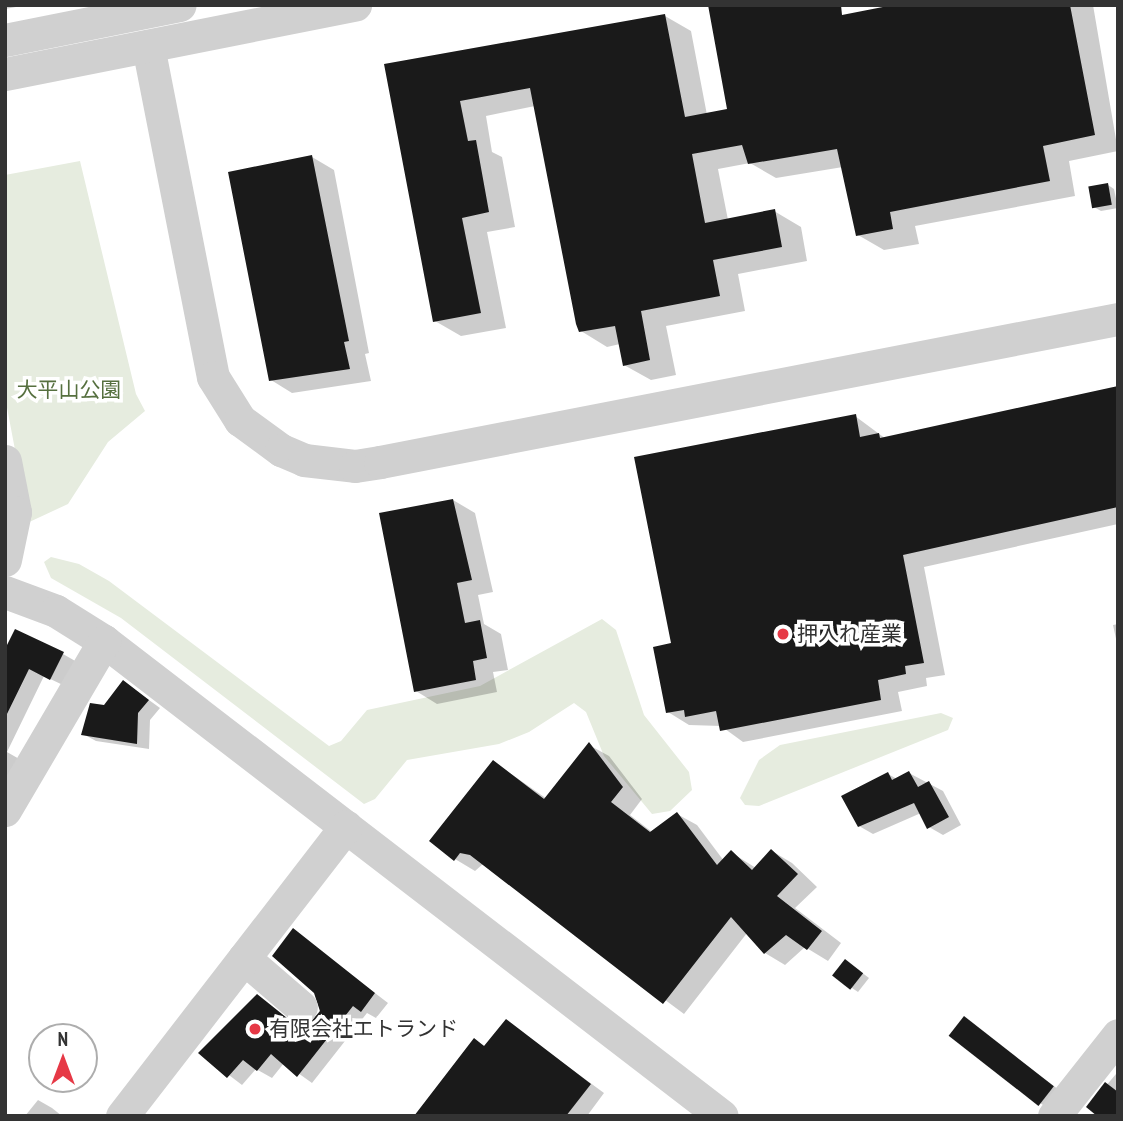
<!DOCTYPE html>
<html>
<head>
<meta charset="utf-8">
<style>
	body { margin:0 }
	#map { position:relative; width:1123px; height:1121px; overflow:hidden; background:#fff; font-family:"PT Sans Narrow","Noto Sans JP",sans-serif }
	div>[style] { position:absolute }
	.green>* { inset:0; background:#e6ecdf }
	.shadow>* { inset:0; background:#0003 }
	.building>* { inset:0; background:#1a1a1a; transform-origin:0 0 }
	.minor>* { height:33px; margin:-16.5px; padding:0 16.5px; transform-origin:16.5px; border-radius:16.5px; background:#d0d0d0 }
	.dots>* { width:19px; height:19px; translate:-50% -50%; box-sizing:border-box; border:4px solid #fff; border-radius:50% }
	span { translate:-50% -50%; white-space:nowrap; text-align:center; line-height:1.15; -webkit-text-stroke:7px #fff; paint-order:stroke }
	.park-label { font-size:21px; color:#56703f }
	.poi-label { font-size:21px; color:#333 }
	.left { translate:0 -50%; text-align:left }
	.frame { position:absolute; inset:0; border:7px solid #333; pointer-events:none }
	.north { position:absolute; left:28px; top:1023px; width:70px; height:70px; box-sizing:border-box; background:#fff; border:2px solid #adadad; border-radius:50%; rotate:0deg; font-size:19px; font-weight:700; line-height:28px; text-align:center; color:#333 }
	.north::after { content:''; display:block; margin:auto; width:24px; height:32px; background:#e63946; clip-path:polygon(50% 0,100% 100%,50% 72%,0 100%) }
</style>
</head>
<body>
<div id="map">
	<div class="green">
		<div style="clip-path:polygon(80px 161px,136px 394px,145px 411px,108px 442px,68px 504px,25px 524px,27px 513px,5px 397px,5px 175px)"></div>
		<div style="clip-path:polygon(51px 557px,79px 564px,109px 581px,329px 746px,341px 741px,367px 710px,480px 686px,602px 619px,616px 630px,644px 715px,689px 772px,692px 790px,670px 811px,652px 814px,604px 756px,586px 712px,574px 703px,529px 732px,499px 744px,407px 760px,375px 799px,364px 804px,121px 618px,51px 578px,44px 562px)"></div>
		<div style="clip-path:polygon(941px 713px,953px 718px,948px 730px,759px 806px,745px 805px,740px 798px,759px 760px,780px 745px)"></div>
	</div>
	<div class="shadow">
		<div style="clip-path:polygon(5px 5px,27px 5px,5px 9px)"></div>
		<div style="clip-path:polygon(903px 5px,1093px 5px,1118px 151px,1069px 161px,1075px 196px,915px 226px,919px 244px,884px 250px,858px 235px,843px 167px,776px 178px,750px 163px,718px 169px,728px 220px,774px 211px,801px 227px,807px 261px,738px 274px,745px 311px,666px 326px,676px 375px,651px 380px,624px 365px,620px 344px,607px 347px,581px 331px,535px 106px,486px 116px,492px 152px,502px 157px,515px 227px,487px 232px,506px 328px,461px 336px,435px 321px,386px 66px,665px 16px,691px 31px,707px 115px,729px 110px,794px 26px)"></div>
		<div style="clip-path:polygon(312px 157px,334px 170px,369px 353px,365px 354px,371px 381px,292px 393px,271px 380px)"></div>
		<div style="clip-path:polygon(1108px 185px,1114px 189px,1118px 208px,1101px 211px,1094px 207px)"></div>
		<div style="clip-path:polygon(1118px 387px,1118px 524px,924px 567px,945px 675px,926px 678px,927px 686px,898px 692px,902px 711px,743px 742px,721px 726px,689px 725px,668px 712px,673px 644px,855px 416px,886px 439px)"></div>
		<div style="clip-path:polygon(453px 500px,475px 513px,493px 592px,478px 595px,484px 624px,501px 634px,508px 670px,493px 672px,497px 692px,437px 704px,416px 691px)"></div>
		<div style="clip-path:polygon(1118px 624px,1118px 648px,1113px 625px)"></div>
		<div style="clip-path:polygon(5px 652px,63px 654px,77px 662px,65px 686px,44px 676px,7px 752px,28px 764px,18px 781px,5px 775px)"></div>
		<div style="clip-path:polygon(124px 682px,160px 708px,150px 720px,149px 749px,96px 741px,83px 734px)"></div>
		<div style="clip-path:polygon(589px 745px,609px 756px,642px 799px,630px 815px,652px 832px,677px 814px,697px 825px,724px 861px,732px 853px,756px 868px,772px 851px,792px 863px,817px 887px,795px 908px,841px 943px,828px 961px,805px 947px,785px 965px,765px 953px,747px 933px,684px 1014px,483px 864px,475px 871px,455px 859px,494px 762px,547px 799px)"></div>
		<div style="clip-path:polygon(909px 773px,943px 791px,961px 825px,943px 835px,929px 827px,921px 813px,873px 834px,859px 826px,888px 774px,897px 779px)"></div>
		<div style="clip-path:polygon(294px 931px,388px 1003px,376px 1018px,367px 1013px,312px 1083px,284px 1063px,272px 1078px,256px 1069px,242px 1085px,200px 1053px,257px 997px,299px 1027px,318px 1020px,321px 1001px)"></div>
		<div style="clip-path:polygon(852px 965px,869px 978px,858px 992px,852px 988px)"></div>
		<div style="clip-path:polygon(506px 1021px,604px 1093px,587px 1116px,416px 1116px,475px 1040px,486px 1047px)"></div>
		<div style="clip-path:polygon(970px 1022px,1059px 1090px,1046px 1107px,1040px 1103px)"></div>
		<div style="clip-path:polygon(1116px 1074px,1118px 1116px,1088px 1107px)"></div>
		<div style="clip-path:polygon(38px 1100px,52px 1108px,62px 1116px,25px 1116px)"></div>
	</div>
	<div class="building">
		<div style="clip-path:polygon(708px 5px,841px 5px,842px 15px,893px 5px,1070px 5px,1095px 135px,1043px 146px,1050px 181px,890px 212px,893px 229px,856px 236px,837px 149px,748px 164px,742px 145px,692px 154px,705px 223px,775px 209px,782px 247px,713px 260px,720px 296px,641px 311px,650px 360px,623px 366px,615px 326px,579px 332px,576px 324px,530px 88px,460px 101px,468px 141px,476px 140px,489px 212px,462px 218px,481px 313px,433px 322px,384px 64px,665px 14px,685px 117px,727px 109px)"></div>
		<div style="clip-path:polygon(312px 155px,349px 341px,344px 342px,350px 369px,269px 381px,228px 172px)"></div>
		<div style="left:1108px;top:183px;width:22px;height:20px;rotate:80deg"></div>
		<div style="clip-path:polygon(1118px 386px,1118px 507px,903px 555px,924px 663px,905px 666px,906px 674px,878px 680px,881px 700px,720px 731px,716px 711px,685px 717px,684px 710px,666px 713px,653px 647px,671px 643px,634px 457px,856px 414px,860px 437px,879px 433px,880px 438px)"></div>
		<div style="clip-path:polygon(453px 499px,472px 580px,457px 583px,465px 623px,480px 620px,487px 658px,473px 661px,476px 680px,414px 692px,379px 513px)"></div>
		<div style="clip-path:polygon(15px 629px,64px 652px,50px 680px,29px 669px,5px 718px,5px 649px)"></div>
		<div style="clip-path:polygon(123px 680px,149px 700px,138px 713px,137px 744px,81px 735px,90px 703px,104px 705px)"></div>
		<div style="clip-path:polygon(589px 742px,623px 787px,611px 802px,650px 832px,677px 812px,717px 865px,731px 850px,752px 870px,771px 849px,798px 874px,777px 896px,822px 931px,807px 950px,786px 935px,764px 954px,731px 917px,663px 1004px,470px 855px,460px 853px,454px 861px,429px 841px,493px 760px,544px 799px)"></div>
		<div style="clip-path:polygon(909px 771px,918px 787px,929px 781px,949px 817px,927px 829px,914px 803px,858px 827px,841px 796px,888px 772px,892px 780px)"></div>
		<div style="clip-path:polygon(293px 928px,375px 993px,361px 1012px,353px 1006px,297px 1077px,271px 1054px,257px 1071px,243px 1060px,227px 1078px,198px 1053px,257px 994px,297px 1026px,308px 1025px,320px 1011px,314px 993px,272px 956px)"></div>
		<div style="left:845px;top:959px;width:23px;height:21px;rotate:38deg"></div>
		<div style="left:964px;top:1016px;width:114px;height:25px;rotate:38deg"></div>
		<div style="clip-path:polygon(506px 1019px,591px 1084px,566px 1116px,414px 1116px,474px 1038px,484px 1046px)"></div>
		<div style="clip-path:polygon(1105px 1082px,1118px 1092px,1118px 1116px,1097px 1116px,1086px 1107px)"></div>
	</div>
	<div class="minor">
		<div style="left:5px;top:40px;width:178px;rotate:-11.3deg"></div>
		<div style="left:148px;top:46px;width:337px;rotate:78.9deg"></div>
		<div style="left:213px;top:377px;width:51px;rotate:57.9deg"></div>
		<div style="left:240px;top:420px;width:51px;rotate:36.2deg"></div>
		<div style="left:281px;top:450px;width:25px;rotate:23deg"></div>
		<div style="left:304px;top:460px;width:51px;rotate:6.7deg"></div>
		<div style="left:355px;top:466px;width:25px;rotate:-9deg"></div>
		<div style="left:380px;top:462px;width:752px;rotate:-10.97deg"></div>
		<div style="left:5px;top:74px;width:357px;rotate:-11.2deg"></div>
		<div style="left:5px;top:461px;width:52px;rotate:78.9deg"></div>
		<div style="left:15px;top:512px;width:49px;rotate:101.8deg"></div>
		<div style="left:5px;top:592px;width:54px;rotate:20.4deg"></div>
		<div style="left:56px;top:611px;width:57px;rotate:32deg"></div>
		<div style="left:104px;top:641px;width:779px;rotate:37.55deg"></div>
		<div style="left:5px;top:810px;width:196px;rotate:-59.6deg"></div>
		<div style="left:244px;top:958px;width:75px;rotate:40.7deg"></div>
		<div style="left:122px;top:1116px;width:366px;rotate:-52.3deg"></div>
		<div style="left:1054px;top:1116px;width:103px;rotate:-51.7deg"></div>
	</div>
	<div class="dots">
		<div style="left:783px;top:634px;background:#e63946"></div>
		<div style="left:255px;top:1029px;background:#e63946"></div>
	</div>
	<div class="park-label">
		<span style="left:69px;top:390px">大平山公園</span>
	</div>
	<div class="poi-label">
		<span class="left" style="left:797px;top:634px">押入れ産業</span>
		<span class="left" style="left:269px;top:1029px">有限会社エトランド</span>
	</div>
	<div class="frame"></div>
	<div class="north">N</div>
</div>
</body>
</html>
